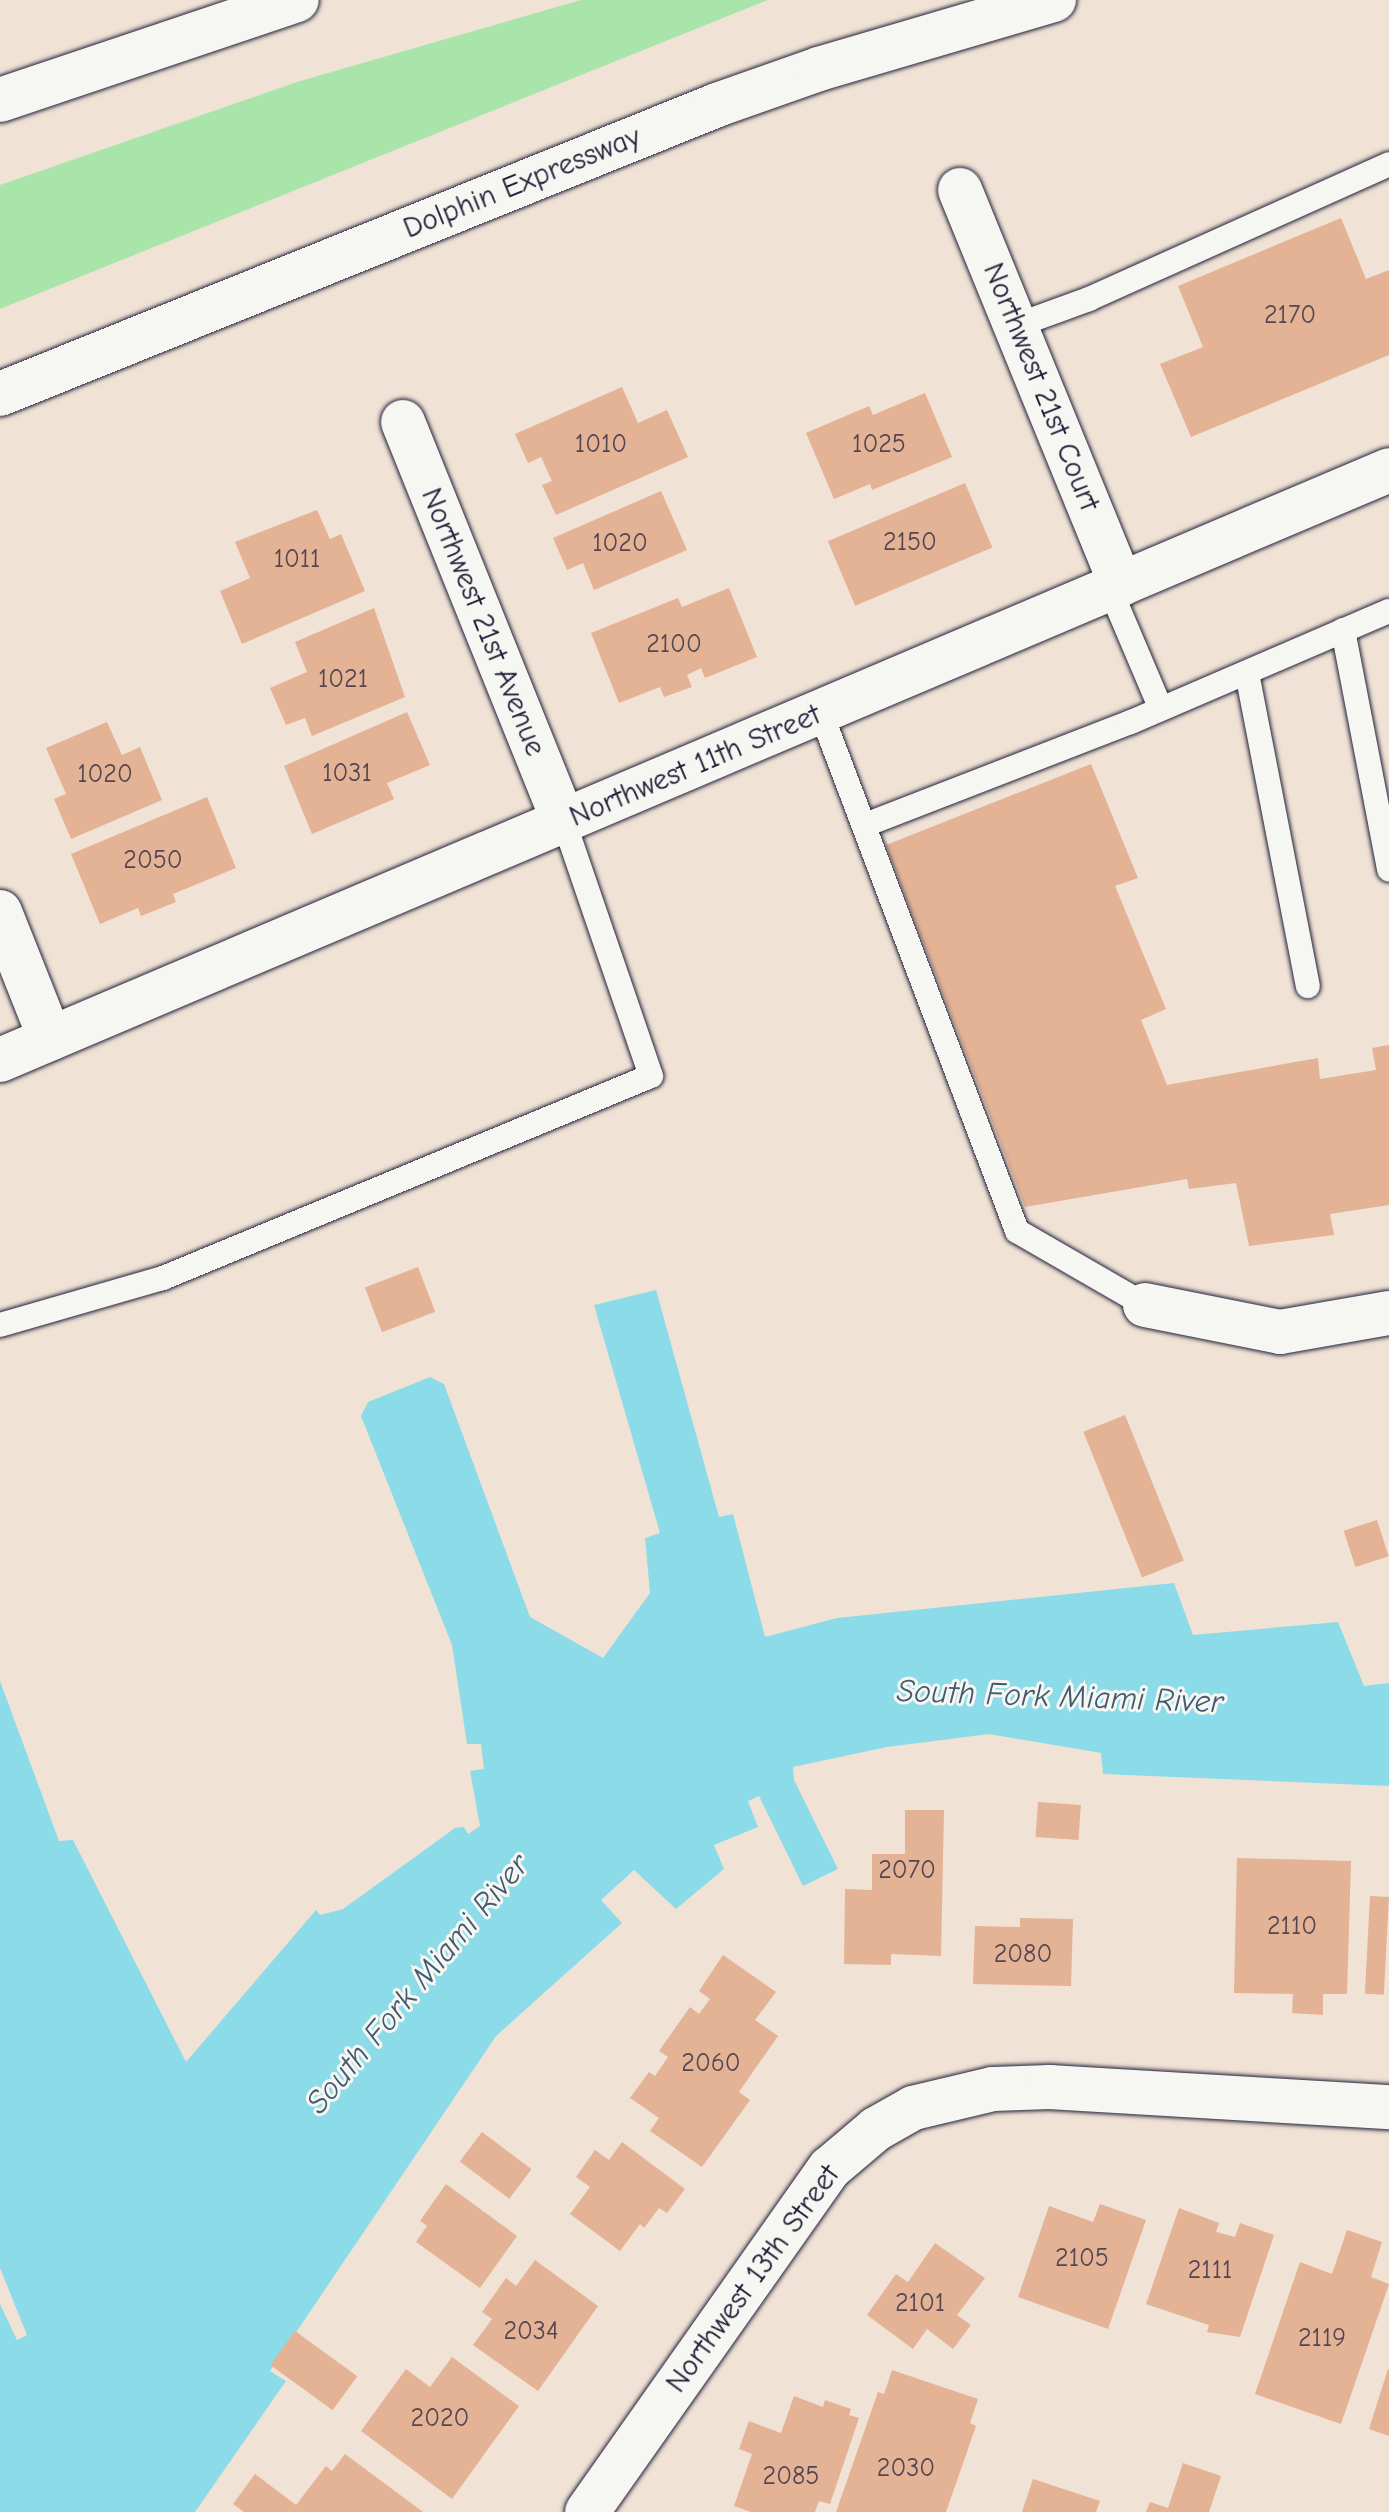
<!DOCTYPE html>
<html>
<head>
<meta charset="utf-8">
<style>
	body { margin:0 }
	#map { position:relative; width:1389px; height:2512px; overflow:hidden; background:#f1e2d6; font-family:"Comic Neue",sans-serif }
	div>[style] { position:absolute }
	.green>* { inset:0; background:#a9e5ab }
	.water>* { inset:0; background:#8cdbe9 }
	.building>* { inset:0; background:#e4b295; transform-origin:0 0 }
	.roads { filter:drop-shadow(0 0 2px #22223b) drop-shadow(0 0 2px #22223b) }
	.service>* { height:24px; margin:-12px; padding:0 12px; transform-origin:12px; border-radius:12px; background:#f6f6f2 }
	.minor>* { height:44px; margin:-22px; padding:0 22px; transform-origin:22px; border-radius:22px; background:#f6f6f2 }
	.tertiary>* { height:44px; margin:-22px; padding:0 22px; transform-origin:22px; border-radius:22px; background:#f6f6f2 }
	.motorway>* { height:44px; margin:-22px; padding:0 22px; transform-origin:22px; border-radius:22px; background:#f6f6f2 }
	span { translate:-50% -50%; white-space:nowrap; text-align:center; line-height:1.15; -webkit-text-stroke:6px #f6f6f2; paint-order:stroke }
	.number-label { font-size:26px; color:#524652 }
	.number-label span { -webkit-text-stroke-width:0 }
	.street-label { font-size:30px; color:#22223b }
	.water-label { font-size:32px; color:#425a6f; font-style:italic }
</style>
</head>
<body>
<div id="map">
	<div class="green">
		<div style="clip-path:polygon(581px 0,768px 0,0 309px,0 185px,297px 82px)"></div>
	</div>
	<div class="water">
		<div style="clip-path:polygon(656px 1290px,719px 1517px,733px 1514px,765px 1637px,837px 1618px,1174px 1583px,1193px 1635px,1338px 1622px,1364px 1686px,1389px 1683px,1389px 1786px,1103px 1774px,1101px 1753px,989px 1734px,887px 1747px,793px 1767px,794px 1780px,838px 1869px,803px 1886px,759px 1796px,748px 1801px,758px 1827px,714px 1845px,724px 1869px,676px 1909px,634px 1870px,601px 1900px,622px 1923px,496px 2036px,270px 2371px,286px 2381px,195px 2512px,0 2512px,0 2304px,17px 2340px,27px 2335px,0 2268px,0 1681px,59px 1841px,73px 1840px,186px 2062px,316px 1910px,320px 1915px,343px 1909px,455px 1828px,464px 1827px,468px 1834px,480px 1826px,470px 1771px,484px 1769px,481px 1744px,467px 1744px,452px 1645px,361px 1416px,368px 1402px,430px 1377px,444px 1384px,530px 1617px,603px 1658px,650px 1593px,645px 1538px,660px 1533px,594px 1305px)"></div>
	</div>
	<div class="building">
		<div style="clip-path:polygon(1341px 218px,1366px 279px,1389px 270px,1389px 355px,1191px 437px,1160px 364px,1203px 347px,1178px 286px)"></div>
		<div style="clip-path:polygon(622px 387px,638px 423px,667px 410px,688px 457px,556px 515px,542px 485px,552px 481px,541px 457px,528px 463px,515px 434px)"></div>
		<div style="clip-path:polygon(925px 393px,952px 457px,872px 490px,870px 484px,834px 499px,806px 433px,869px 406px,873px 415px)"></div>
		<div style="left:965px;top:483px;width:70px;height:149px;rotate:67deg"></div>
		<div style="clip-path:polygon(661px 491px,687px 550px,594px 590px,583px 563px,567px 570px,553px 538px)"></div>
		<div style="clip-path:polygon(317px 510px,330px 539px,341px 534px,365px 591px,242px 644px,220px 591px,250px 578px,235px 542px)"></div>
		<div style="clip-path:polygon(729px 588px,757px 657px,705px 678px,701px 668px,687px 675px,692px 687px,664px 697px,660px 687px,619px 703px,591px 633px,678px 598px,682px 607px)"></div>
		<div style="clip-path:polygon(374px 608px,405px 697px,312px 736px,305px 718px,286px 725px,270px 688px,307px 672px,295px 642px)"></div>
		<div style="clip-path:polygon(407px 712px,430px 765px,387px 783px,394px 799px,312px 834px,284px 766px)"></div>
		<div style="clip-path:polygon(107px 722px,122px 755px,140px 747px,162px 800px,71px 839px,54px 799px,66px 794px,46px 748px)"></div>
		<div style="clip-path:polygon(1091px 764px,1138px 878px,1115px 886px,1166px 1009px,1141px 1020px,1167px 1085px,1318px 1058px,1320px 1079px,1376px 1070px,1372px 1048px,1389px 1045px,1389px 1205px,1330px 1214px,1334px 1235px,1249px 1246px,1236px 1183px,1189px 1189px,1187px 1179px,1025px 1207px,886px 845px)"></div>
		<div style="clip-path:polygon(207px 797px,236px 868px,173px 894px,176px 902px,141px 916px,138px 908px,100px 924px,71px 854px)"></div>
		<div style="left:418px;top:1267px;width:48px;height:57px;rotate:69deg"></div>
		<div style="left:1125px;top:1415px;width:157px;height:45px;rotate:68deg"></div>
		<div style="left:1377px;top:1520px;width:38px;height:35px;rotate:72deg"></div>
		<div style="left:1038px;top:1802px;width:43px;height:35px;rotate:4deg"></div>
		<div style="clip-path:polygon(905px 1810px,944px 1810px,941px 1956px,891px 1954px,891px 1965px,844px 1964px,845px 1889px,872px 1890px,872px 1854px,905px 1854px)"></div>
		<div style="clip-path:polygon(1237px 1858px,1351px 1861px,1347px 1994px,1323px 1994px,1323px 2015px,1292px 2013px,1293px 1994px,1234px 1993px)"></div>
		<div style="left:1370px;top:1896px;width:19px;height:98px;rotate:3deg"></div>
		<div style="clip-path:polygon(1020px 1918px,1073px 1919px,1071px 1986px,973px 1984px,975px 1926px,1020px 1927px)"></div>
		<div style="clip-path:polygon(723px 1955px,776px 1992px,755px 2020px,778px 2036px,739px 2092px,750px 2100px,702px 2167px,650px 2131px,659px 2118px,630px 2098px,649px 2072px,655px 2076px,668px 2057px,659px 2051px,690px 2007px,699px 2014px,710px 1999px,699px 1991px)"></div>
		<div style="left:482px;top:2132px;width:62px;height:37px;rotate:37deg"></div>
		<div style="clip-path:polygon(622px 2142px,685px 2189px,667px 2213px,659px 2208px,644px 2228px,640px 2224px,620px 2251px,570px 2214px,590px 2187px,576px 2177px,595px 2150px,609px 2160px)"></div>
		<div style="clip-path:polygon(446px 2184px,517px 2236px,480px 2288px,416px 2242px,427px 2226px,420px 2221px)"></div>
		<div style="clip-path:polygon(1100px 2204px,1146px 2220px,1108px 2329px,1018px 2297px,1049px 2206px,1093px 2222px)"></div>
		<div style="clip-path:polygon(1179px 2208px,1219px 2223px,1216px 2232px,1235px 2237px,1240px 2223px,1274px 2235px,1240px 2337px,1207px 2332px,1209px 2325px,1146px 2304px)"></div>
		<div style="clip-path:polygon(1347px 2230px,1382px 2242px,1371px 2277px,1389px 2284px,1341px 2424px,1255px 2394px,1300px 2262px,1332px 2274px)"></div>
		<div style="clip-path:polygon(935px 2243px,985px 2278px,957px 2315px,971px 2325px,953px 2349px,927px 2329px,913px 2349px,867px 2315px,896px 2274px,908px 2282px)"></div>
		<div style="clip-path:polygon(535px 2260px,598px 2306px,538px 2391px,473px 2345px,492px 2319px,482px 2312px,506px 2278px,516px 2286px)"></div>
		<div style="left:295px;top:2331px;width:77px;height:42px;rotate:36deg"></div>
		<div style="clip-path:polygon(452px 2357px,519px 2406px,452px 2499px,361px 2431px,406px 2369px,430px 2387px)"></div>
		<div style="clip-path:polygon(1388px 2369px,1389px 2369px,1389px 2436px,1369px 2429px)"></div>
		<div style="clip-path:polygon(892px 2370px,978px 2399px,970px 2423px,976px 2426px,946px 2512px,836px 2512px,878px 2392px,884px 2394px)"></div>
		<div style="clip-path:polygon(794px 2396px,823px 2407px,825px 2400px,851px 2409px,849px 2415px,859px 2418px,830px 2504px,819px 2501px,815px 2512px,751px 2512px,734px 2506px,752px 2454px,739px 2449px,749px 2421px,781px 2433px)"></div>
		<div style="clip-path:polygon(345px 2454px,423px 2512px,244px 2512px,233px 2504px,255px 2474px,296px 2505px,326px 2466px,332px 2471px)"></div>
		<div style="clip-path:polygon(1183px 2463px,1221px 2476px,1209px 2512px,1146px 2512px,1150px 2502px,1168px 2508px)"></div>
		<div style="clip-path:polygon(1033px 2479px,1100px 2501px,1096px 2512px,1022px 2512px)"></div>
	</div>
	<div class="roads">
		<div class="service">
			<div style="left:1015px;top:326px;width:79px;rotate:-20deg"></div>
			<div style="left:1089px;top:299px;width:329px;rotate:-24.2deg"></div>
			<div style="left:1110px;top:589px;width:130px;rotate:67deg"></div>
			<div style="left:1343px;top:630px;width:244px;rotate:79.1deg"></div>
			<div style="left:1247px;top:673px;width:319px;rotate:79deg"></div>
			<div style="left:821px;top:713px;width:554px;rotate:69.27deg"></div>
			<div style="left:1017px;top:1231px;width:148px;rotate:30deg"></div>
			<div style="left:865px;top:825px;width:285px;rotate:-21.2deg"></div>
			<div style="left:1131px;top:722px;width:281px;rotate:-23.3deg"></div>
			<div style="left:0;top:1325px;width:170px;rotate:-16.1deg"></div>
			<div style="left:163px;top:1278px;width:528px;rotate:-22.49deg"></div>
			<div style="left:651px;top:1076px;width:268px;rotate:-108.9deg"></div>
		</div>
		<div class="minor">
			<div style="left:960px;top:190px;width:426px;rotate:67.8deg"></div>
			<div style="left:403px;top:422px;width:431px;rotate:68.1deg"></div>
			<div style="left:0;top:912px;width:136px;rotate:68.4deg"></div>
			<div style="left:1145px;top:1305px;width:138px;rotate:11.3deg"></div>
			<div style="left:1280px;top:1332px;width:111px;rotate:-9.9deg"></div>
			<div style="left:587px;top:2512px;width:421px;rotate:-54.8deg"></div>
			<div style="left:830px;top:2168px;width:60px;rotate:-40.3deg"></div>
			<div style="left:876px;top:2129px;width:43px;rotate:-29.6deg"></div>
			<div style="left:913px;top:2108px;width:82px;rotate:-13.4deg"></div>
			<div style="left:993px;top:2089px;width:57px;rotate:-2deg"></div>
			<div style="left:1050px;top:2087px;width:340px;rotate:3.4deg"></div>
		</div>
		<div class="tertiary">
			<div style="left:0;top:1060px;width:1509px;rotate:-23.01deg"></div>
		</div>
		<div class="motorway">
			<div style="left:0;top:100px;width:313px;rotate:-18.6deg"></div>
			<div style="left:0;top:394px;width:773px;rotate:-21.95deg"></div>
			<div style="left:717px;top:105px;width:108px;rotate:-19.4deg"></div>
			<div style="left:819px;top:69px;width:245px;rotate:-16.4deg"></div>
		</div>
	</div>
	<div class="number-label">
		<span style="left:1290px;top:316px">2170</span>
		<span style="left:601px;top:445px">1010</span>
		<span style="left:879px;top:445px">1025</span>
		<span style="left:910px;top:543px">2150</span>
		<span style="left:620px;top:544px">1020</span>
		<span style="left:297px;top:560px">1011</span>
		<span style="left:674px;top:645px">2100</span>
		<span style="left:343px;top:680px">1021</span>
		<span style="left:347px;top:774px">1031</span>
		<span style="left:105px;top:775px">1020</span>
		<span style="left:153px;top:861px">2050</span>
		<span style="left:907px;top:1871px">2070</span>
		<span style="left:1292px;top:1927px">2110</span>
		<span style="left:1023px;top:1955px">2080</span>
		<span style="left:711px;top:2064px">2060</span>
		<span style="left:1082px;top:2259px">2105</span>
		<span style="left:1210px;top:2271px">2111</span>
		<span style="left:920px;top:2304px">2101</span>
		<span style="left:531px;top:2332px">2034</span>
		<span style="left:1322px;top:2339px">2119</span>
		<span style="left:440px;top:2419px">2020</span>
		<span style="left:906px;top:2469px">2030</span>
		<span style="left:791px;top:2477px">2085</span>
	</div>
	<div class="street-label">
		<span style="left:522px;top:183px;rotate:-22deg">Dolphin Expressway</span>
		<span style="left:1041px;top:387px;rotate:68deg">Northwest 21st Court</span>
		<span style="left:483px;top:622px;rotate:68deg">Northwest 21st Avenue</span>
		<span style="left:695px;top:766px;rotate:-23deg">Northwest 11th Street</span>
		<span style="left:753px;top:2279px;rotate:-54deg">Northwest 13th Street</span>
	</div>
	<div class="water-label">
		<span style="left:1060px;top:1697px;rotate:2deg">South Fork Miami River</span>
		<span style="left:418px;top:1984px;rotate:-50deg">South Fork Miami River</span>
	</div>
</div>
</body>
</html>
